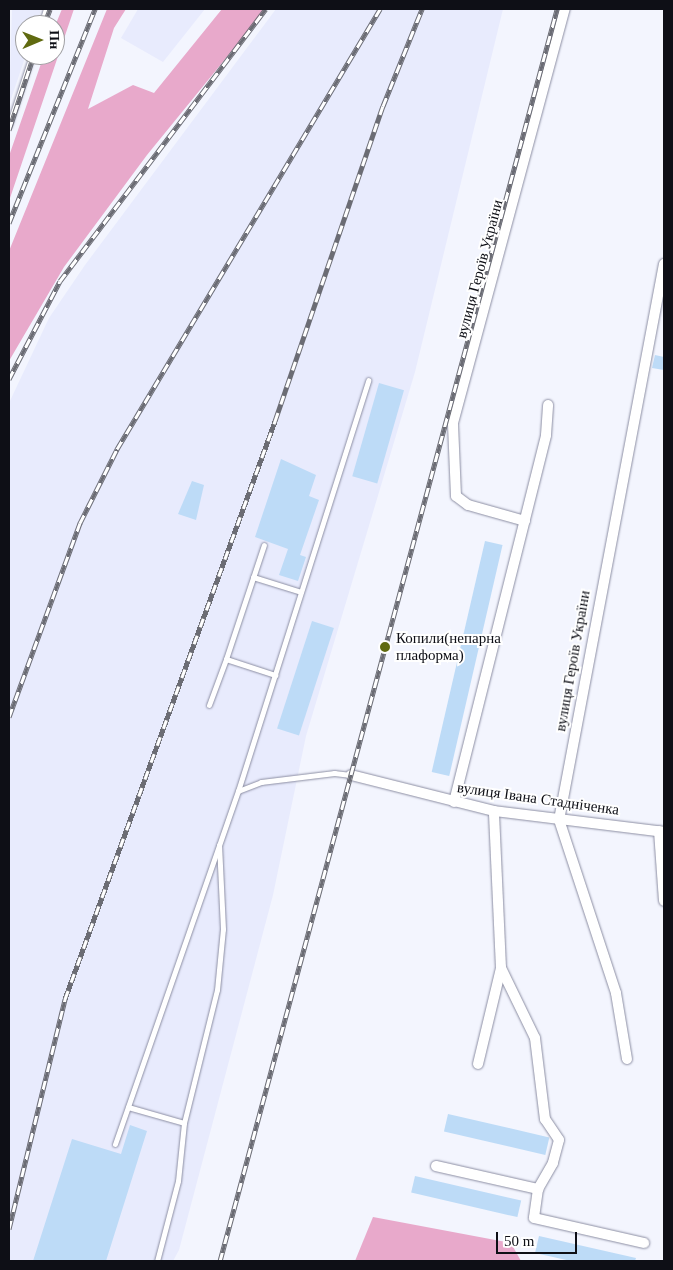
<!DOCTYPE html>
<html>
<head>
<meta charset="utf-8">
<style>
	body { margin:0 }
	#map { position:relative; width:673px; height:1270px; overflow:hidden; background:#f3f5fe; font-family:Georgia,serif }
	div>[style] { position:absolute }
	.built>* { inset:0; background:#e8ebfd }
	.forest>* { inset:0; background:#e8a9cb }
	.building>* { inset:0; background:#bddbf7; transform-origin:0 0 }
	.roads { filter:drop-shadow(0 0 1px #8c8ea3) drop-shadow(0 0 1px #8c8ea3) }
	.service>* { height:5px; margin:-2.5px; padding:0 2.5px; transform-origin:2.5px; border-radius:2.5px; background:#fff }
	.minor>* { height:10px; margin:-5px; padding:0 5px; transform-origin:5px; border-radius:5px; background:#fff }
	.rail>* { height:5px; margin-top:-2.5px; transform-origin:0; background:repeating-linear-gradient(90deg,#fff 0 9px,#6b6c74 0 18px); box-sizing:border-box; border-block:1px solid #6b6c74 }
	.dots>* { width:14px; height:14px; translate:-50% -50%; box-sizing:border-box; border:2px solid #fff; border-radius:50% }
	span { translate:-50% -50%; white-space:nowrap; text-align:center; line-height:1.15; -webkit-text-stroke:4px #fff; paint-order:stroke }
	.street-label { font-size:15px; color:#0e0f16 }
	.poi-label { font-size:15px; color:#0e0f16 }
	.left { translate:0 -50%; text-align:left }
	.frame { position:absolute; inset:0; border:10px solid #0e0f16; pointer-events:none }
	.north { position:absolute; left:15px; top:15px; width:50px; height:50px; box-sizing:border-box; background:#fff; border:1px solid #9f9fa2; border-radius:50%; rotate:89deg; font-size:14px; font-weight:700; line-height:20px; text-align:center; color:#0e0f16 }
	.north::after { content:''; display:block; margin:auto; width:18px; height:22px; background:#606a10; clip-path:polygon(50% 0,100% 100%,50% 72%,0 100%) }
	.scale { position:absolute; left:496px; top:1232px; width:81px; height:22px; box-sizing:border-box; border:2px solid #0e0f16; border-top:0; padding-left:6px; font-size:15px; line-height:18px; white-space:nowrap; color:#0e0f16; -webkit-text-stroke:4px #fff; paint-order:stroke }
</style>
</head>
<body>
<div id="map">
	<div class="built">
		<div style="clip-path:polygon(12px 9px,41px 9px,36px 25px,25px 25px,26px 55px,9px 105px)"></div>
		<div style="clip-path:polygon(138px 9px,205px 9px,163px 62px,121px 38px)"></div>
		<div style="clip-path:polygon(276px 9px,503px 9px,415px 372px,306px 736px,273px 895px,179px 1250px,173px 1261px,9px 1261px,9px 403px,49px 318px,85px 265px)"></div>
	</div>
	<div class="forest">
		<div style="clip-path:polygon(62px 9px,74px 9px,9px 201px,9px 156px,44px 55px,55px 55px,55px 26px)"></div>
		<div style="clip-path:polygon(107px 9px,126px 9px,114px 28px,88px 109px,133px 85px,154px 93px,222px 9px,266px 9px,147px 155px,64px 267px,9px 361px,9px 251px)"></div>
		<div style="clip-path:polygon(373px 1217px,511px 1243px,521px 1261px,355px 1261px)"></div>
	</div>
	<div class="building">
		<div style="clip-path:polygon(655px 355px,664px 357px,664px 370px,652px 368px)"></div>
		<div style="left:379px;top:383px;width:26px;height:97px;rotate:16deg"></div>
		<div style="clip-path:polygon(281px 459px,316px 475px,309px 496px,319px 500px,300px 555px,306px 557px,298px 581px,279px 575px,288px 549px,255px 537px)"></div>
		<div style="clip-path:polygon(192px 481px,204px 485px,196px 520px,178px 514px)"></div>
		<div style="left:485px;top:541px;width:18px;height:237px;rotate:13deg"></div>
		<div style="left:312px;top:621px;width:23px;height:113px;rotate:18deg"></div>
		<div style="left:448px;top:1114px;width:104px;height:18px;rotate:13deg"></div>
		<div style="clip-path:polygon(130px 1125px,147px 1131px,106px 1261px,33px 1261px,72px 1139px,121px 1154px)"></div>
		<div style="left:415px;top:1176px;width:109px;height:17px;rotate:13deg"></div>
		<div style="clip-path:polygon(539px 1236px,636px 1258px,635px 1261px,571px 1261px,535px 1253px)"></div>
	</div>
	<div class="roads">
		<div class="service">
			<div style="left:41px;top:25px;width:17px;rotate:-73deg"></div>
			<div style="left:9px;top:125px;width:74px;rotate:-71.8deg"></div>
			<div style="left:253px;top:577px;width:50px;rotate:17.4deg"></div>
			<div style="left:226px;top:659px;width:120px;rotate:-71.6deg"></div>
			<div style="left:209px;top:705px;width:49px;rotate:-69.7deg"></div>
			<div style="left:226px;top:659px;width:52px;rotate:18.1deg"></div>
			<div style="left:238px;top:791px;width:431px;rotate:-72.4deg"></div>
			<div style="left:128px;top:1107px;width:58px;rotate:15.9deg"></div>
			<div style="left:184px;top:1123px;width:58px;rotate:95.9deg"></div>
			<div style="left:178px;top:1181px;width:83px;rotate:104.7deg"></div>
			<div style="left:184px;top:1123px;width:137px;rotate:-76.1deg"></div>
			<div style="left:217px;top:990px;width:61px;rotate:-84.4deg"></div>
			<div style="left:223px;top:929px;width:84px;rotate:-92.7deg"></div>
			<div style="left:115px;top:1144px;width:374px;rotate:-70.8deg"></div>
			<div style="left:238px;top:791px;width:25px;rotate:-21deg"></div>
			<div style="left:261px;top:782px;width:74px;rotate:-7deg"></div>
			<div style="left:334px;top:773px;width:17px;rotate:7deg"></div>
		</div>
		<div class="minor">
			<div style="left:525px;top:521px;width:59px;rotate:-164.3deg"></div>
			<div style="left:468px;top:505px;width:15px;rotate:-143deg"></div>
			<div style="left:456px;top:496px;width:73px;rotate:-92.4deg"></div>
			<div style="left:453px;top:423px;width:429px;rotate:-74.9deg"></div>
			<div style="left:351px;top:775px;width:147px;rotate:14.1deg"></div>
			<div style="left:494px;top:811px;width:171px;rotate:7deg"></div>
			<div style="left:454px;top:802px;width:378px;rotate:-75.9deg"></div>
			<div style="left:546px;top:435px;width:30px;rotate:-86deg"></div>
			<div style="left:659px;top:831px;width:70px;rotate:85.9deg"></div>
			<div style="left:501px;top:968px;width:78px;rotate:64.1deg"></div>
			<div style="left:535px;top:1038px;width:82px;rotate:83deg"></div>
			<div style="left:545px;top:1119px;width:25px;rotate:56deg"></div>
			<div style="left:559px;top:1140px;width:24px;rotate:105deg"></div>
			<div style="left:553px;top:1163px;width:30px;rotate:120deg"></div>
			<div style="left:627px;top:1059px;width:67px;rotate:-99.5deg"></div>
			<div style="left:616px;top:993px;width:182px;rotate:-108.2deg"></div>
			<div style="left:559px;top:820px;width:566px;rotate:-79.31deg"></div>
			<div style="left:478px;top:1064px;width:99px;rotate:-76.5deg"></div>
			<div style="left:501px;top:968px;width:157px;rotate:-92.6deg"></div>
			<div style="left:436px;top:1166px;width:105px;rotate:12.7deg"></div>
			<div style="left:538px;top:1189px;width:29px;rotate:98deg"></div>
			<div style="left:534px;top:1218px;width:113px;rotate:12.8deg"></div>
		</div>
	</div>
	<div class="rail">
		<div style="left:44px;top:25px;width:17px;rotate:-69deg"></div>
		<div style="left:9px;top:130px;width:79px;rotate:-71.6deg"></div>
		<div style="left:9px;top:223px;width:231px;rotate:-68.1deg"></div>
		<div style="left:9px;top:379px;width:110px;rotate:-62.5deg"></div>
		<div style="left:60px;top:281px;width:341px;rotate:-52.9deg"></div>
		<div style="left:9px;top:717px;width:207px;rotate:-69.9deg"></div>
		<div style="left:80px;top:523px;width:83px;rotate:-63.4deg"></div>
		<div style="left:117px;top:449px;width:513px;rotate:-59.13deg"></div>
		<div style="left:9px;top:1229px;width:237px;rotate:-76.3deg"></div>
		<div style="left:65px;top:999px;width:615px;rotate:-70.03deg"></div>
		<div style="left:275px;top:421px;width:333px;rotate:-71.1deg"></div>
		<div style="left:383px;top:106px;width:105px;rotate:-68.1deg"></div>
		<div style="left:220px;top:1261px;width:1297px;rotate:-74.93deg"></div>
	</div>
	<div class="dots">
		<div style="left:385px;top:647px;background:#606a10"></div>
	</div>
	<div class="street-label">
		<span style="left:480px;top:269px;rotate:-75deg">вулиця Героїв України</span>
		<span style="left:573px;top:661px;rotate:-80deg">вулиця Героїв України</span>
		<span style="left:538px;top:799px;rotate:8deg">вулиця Івана Стадніченка</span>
	</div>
	<div class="poi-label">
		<span class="left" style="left:396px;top:647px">Копили(непарна<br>плаформа)</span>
	</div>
	<div class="frame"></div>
	<div class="north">Пн</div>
	<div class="scale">50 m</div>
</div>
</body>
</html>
